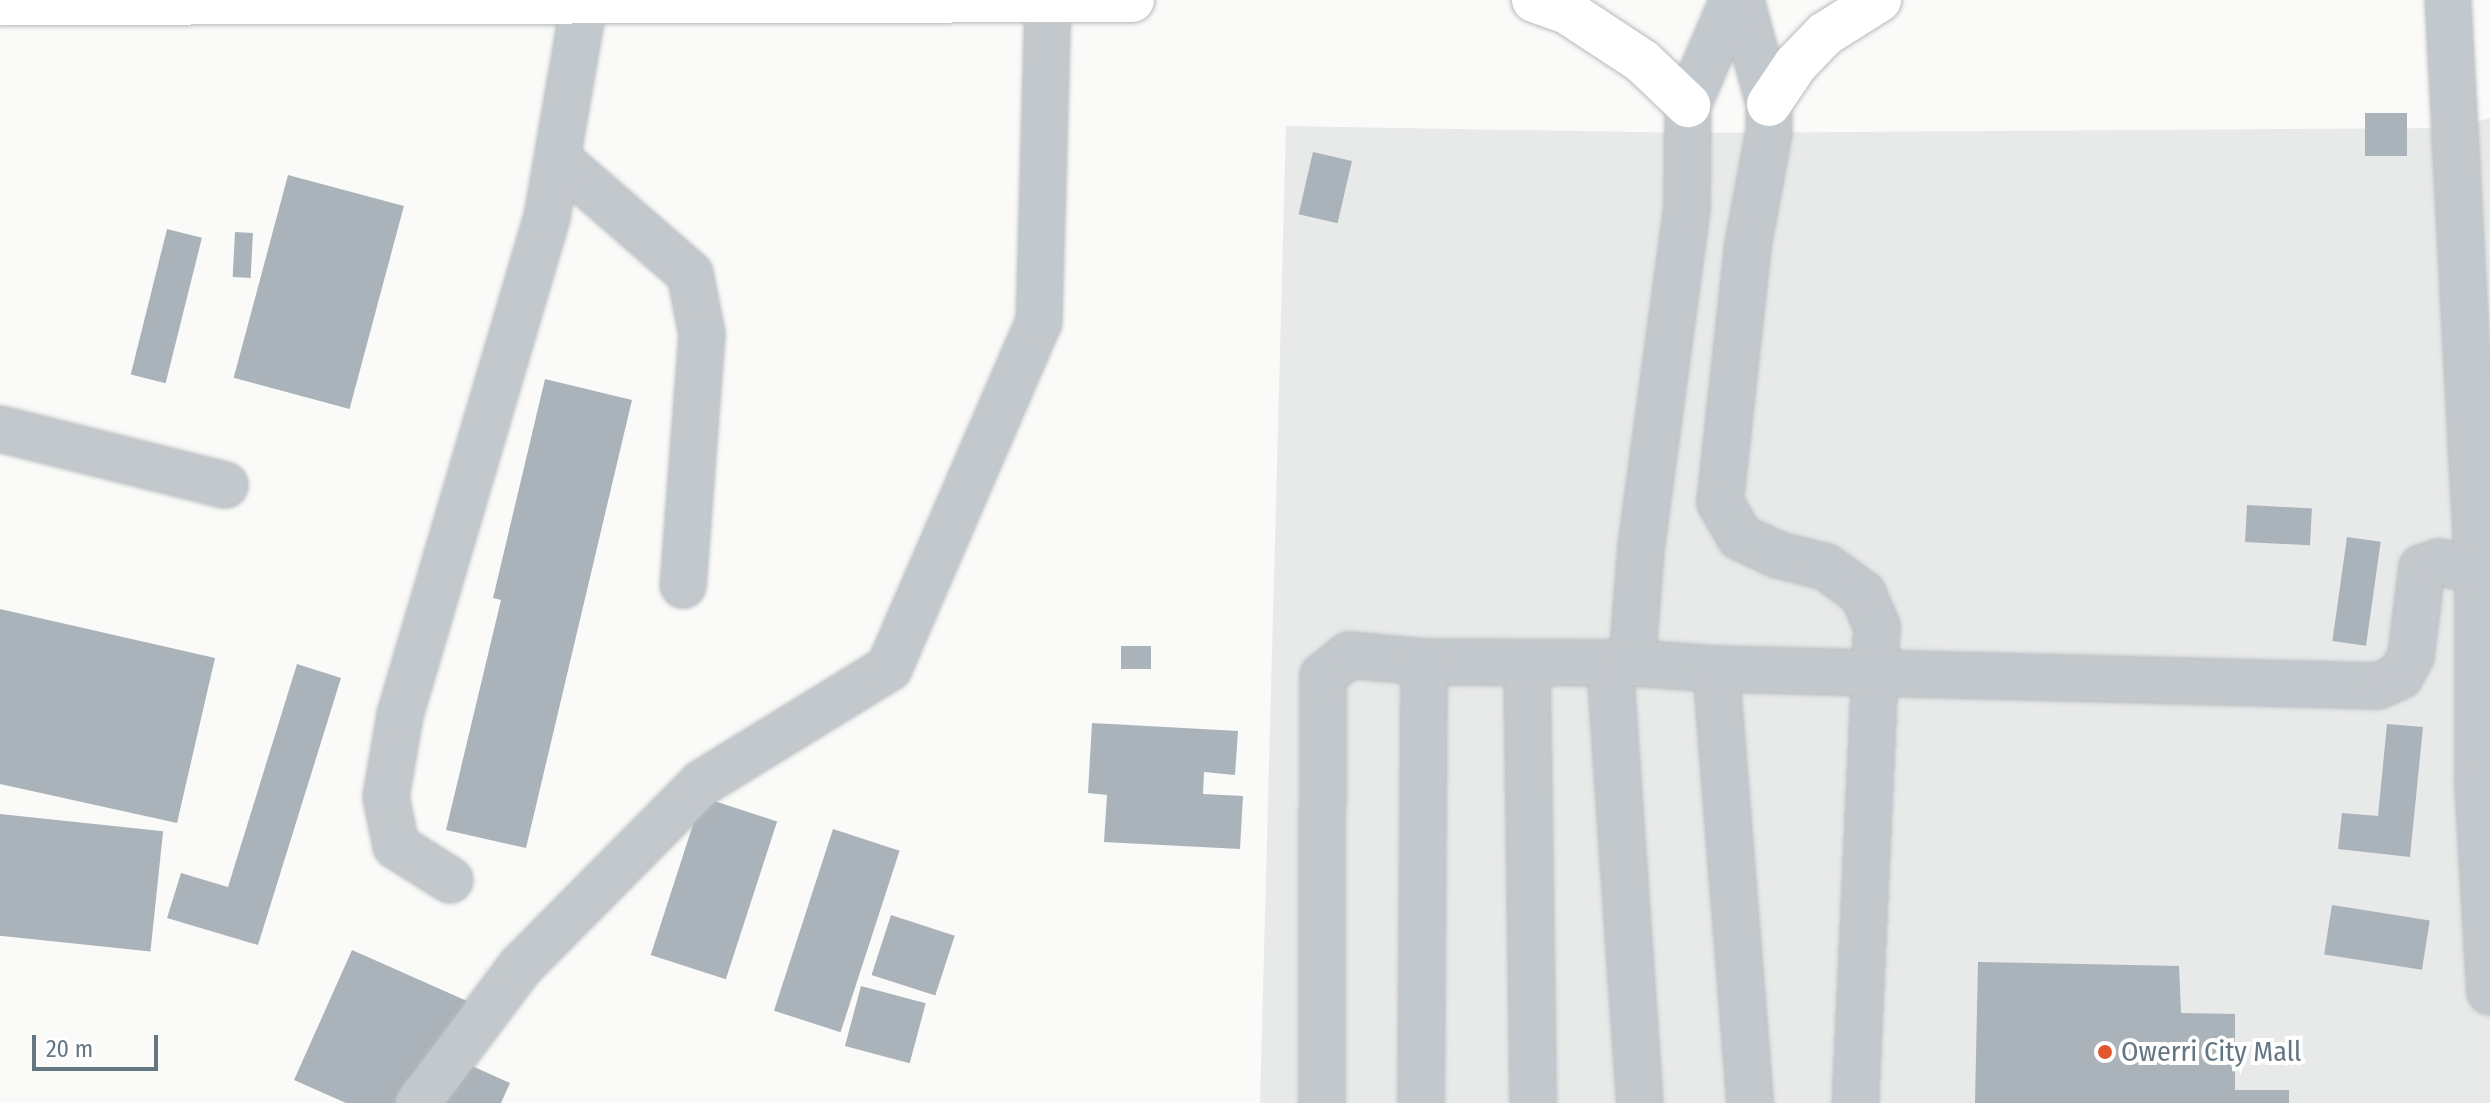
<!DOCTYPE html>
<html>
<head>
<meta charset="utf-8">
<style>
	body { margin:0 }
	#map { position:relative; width:2490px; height:1103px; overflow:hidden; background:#fafaf8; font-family:"Fira Sans Condensed",sans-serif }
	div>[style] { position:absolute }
	.built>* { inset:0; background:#e8e9e9 }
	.building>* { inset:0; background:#aab3b9; transform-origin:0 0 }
	.roads { filter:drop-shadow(0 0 2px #b5babe) drop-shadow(0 0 2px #b5babe) }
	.minor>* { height:44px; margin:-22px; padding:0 22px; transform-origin:22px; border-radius:22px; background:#c3c8cc }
	.major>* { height:44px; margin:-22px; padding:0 22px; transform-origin:22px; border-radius:22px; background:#fff }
	.dots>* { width:22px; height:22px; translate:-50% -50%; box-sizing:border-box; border:4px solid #fff; border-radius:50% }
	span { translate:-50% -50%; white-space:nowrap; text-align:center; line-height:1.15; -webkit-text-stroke:8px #fff; paint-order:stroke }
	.poi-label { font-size:28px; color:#657683 }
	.left { translate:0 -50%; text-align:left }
	.scale { position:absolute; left:32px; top:1035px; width:126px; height:36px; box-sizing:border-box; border:4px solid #657683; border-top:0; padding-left:10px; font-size:24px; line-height:28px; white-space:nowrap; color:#657683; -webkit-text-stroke:6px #fff; paint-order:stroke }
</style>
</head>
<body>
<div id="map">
	<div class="built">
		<div style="clip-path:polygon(2490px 118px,2490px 1103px,1260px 1103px,1286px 126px,1692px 133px,2455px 128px)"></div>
	</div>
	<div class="building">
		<div style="left:2365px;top:113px;width:42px;height:43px"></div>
		<div style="left:1313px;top:152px;width:40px;height:64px;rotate:13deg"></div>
		<div style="left:288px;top:175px;width:120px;height:210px;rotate:15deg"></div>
		<div style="left:167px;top:229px;width:36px;height:150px;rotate:14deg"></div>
		<div style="left:235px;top:232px;width:18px;height:45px;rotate:3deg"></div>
		<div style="clip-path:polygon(545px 379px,632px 400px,526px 848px,446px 830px,501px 600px,493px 598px)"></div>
		<div style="left:2247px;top:505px;width:65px;height:37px;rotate:3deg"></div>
		<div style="left:2347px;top:537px;width:34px;height:105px;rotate:8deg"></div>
		<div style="clip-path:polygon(0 609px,215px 658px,177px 823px,0 784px)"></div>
		<div style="left:1121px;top:646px;width:30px;height:23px"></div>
		<div style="clip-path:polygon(297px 664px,341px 678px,258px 945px,167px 918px,181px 873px,228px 887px)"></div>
		<div style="clip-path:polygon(1092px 723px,1238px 731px,1235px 775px,1204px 772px,1203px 794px,1243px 796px,1240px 849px,1104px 842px,1107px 795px,1088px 793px)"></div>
		<div style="clip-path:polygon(2387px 724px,2423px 727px,2410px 857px,2338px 849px,2342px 813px,2378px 816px)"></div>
		<div style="left:702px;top:797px;width:79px;height:166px;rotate:18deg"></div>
		<div style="left:0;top:814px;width:164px;height:121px;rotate:6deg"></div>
		<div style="left:833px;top:829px;width:70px;height:191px;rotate:18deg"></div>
		<div style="left:2332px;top:905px;width:99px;height:50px;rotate:9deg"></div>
		<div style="left:891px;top:915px;width:67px;height:63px;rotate:18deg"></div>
		<div style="clip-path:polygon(352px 950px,467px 1001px,443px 1053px,510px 1083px,501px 1103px,346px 1103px,294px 1080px)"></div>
		<div style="clip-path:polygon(1978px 962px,2179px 966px,2181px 1013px,2235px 1014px,2235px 1090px,2289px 1090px,2289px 1103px,1975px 1103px)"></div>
		<div style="left:861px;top:986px;width:67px;height:62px;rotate:15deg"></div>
	</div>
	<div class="roads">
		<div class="minor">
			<div style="left:1741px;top:0;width:108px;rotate:74.9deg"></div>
			<div style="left:1769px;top:104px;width:28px;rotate:90deg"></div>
			<div style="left:1769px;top:132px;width:115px;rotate:100.5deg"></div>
			<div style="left:1748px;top:245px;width:259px;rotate:96.2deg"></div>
			<div style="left:1720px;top:502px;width:40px;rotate:60.3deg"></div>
			<div style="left:1740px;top:537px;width:42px;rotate:25.3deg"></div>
			<div style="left:1778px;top:555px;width:49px;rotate:14deg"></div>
			<div style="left:1826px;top:567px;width:46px;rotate:36.1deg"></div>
			<div style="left:1863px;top:594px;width:36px;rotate:67deg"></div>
			<div style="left:1877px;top:627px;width:477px;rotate:92.6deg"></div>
			<div style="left:2448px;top:0;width:572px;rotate:86.99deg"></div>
			<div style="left:2478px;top:571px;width:214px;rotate:90deg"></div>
			<div style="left:2478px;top:785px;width:207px;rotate:86.7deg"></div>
			<div style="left:559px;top:160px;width:174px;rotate:41deg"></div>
			<div style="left:690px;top:274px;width:61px;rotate:78.7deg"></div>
			<div style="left:702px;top:334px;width:252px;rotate:94.3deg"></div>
			<div style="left:0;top:429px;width:232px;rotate:14deg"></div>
			<div style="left:1527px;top:663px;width:440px;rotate:89.2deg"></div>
			<div style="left:1632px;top:663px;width:115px;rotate:-85.5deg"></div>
			<div style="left:1641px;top:548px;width:344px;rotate:-82.3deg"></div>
			<div style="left:1687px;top:207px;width:102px;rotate:-89.4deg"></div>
			<div style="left:1688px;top:105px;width:114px;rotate:-66.8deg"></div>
			<div style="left:1610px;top:666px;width:438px;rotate:86.1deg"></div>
			<div style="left:1716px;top:669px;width:435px;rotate:85.5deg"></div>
			<div style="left:450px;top:880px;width:64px;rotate:-147.8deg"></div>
			<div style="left:396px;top:846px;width:50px;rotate:-101.5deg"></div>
			<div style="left:386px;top:797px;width:83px;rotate:-80.3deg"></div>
			<div style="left:400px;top:715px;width:519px;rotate:-73.55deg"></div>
			<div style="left:547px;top:217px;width:218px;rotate:-80.2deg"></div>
			<div style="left:418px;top:1103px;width:171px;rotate:-53.1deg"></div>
			<div style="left:521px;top:966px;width:257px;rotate:-45.3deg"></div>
			<div style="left:702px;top:783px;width:220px;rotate:-31.6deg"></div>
			<div style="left:889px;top:668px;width:377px;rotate:-66.6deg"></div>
			<div style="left:1039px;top:322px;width:320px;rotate:-88.4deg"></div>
			<div style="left:1322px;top:1103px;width:427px;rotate:-89.9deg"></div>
			<div style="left:1323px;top:676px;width:33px;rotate:-39deg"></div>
			<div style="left:1349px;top:655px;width:75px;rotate:5.3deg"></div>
			<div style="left:1424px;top:662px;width:208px;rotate:0.3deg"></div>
			<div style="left:1632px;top:663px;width:84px;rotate:4.1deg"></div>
			<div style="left:1716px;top:669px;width:662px;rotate:1.47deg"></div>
			<div style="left:2378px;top:686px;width:24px;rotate:-24deg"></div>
			<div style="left:2400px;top:676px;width:23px;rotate:-61deg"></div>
			<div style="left:2411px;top:656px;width:89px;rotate:-82.9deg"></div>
			<div style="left:2422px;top:568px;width:18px;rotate:-19deg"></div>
			<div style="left:2439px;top:562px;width:40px;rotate:13deg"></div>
			<div style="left:1421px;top:1103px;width:441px;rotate:-89.6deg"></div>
		</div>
		<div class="major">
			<div style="left:1534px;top:0;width:37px;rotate:20deg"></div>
			<div style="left:1569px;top:13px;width:87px;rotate:33.3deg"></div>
			<div style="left:1642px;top:61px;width:64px;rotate:43.7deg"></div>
			<div style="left:0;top:3px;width:1132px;rotate:-0.15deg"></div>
			<div style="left:1769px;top:104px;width:48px;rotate:-56deg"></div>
			<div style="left:1796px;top:64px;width:42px;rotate:-46deg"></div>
			<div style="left:1825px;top:34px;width:64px;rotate:-32.2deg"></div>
		</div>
	</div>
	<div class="dots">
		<div style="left:2105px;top:1052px;background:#e4572e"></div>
	</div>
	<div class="poi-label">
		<span class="left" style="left:2121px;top:1052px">Owerri City Mall</span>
	</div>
	<div class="scale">20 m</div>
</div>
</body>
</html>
